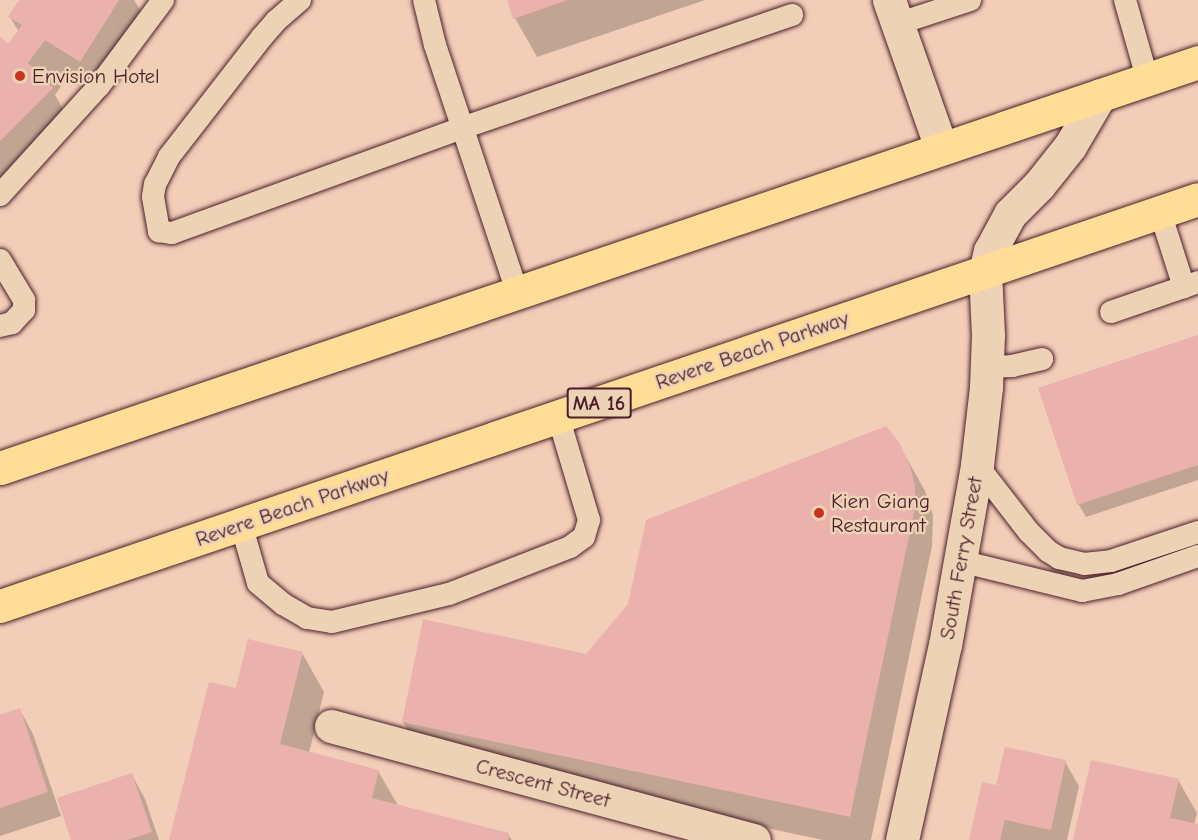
<!DOCTYPE html>
<html>
<head>
<meta charset="utf-8">
<style>
	body { margin:0 }
	#map { position:relative; width:1198px; height:840px; overflow:hidden; background:#f2cdb7; font-family:"Comic Neue",sans-serif }
	div>[style] { position:absolute }
	.shadow>* { inset:0; background:#0003 }
	.building>* { inset:0; background:#ebb1ad }
	.roads { filter:drop-shadow(0 0 2px #4a1f2b) drop-shadow(0 0 2px #4a1f2b) }
	.lane>* { height:22px; margin:-11px; padding:0 11px; transform-origin:11px; border-radius:11px; background:#eed2b5 }
	.street>* { height:33px; margin:-16.5px; padding:0 16.5px; transform-origin:16.5px; border-radius:16.5px; background:#eed2b5 }
	.highway>* { height:33px; margin:-16.5px; padding:0 16.5px; transform-origin:16.5px; border-radius:16.5px; background:#ffdd96 }
	.dots>* { width:16px; height:16px; translate:-50% -50%; box-sizing:border-box; border:3px solid #eed2b5; border-radius:50% }
	span { translate:-50% -50%; white-space:nowrap; text-align:center; line-height:1.15; -webkit-text-stroke:5px #eed2b5; paint-order:stroke }
	.shield-label span { padding:2px 4px; background:#eed2b5; border:2px solid; border-radius:4px; -webkit-text-stroke-width:0 }
	.shield-label { font-size:20px; color:#4a1f2b; font-weight:700 }
	.poi-label { font-size:21px; color:#4a1f2b }
	.left { translate:0 -50%; text-align:left }
	.street-label { font-size:21px; color:#4a1f2b }
</style>
</head>
<body>
<div id="map">
	<div class="shadow">
		<div style="clip-path:polygon(21px 0,134px 0,150px 26px,103px 100px,67px 78px,55px 95px,74px 128px,0 203px,0 38px,8px 46px,19px 32px,10px 17px)"></div>
		<div style="clip-path:polygon(509px 0,705px 0,537px 57px,515px 18px)"></div>
		<div style="clip-path:polygon(1198px 337px,1198px 480px,1086px 517px,1079px 505px,1040px 389px)"></div>
		<div style="clip-path:polygon(906px 457px,925px 491px,933px 515px,932px 546px,871px 840px,823px 840px,422px 755px,403px 722px,587px 656px)"></div>
		<div style="clip-path:polygon(302px 653px,324px 692px,309px 753px,378px 771px,399px 807px,508px 835px,512px 840px,171px 840px,237px 690px)"></div>
		<div style="clip-path:polygon(20px 710px,33px 734px,61px 816px,0 836px,0 716px)"></div>
		<div style="clip-path:polygon(1065px 762px,1079px 786px,1067px 840px,971px 840px,997px 787px)"></div>
		<div style="clip-path:polygon(132px 775px,145px 799px,159px 840px,72px 840px)"></div>
		<div style="clip-path:polygon(1178px 780px,1197px 813px,1194px 825px,1198px 826px,1198px 840px,1075px 840px)"></div>
	</div>
	<div class="building">
		<div style="clip-path:polygon(19px 0,119px 0,80px 62px,45px 40px,28px 63px,53px 88px,0 141px,0 36px,8px 44px,22px 25px,8px 17px)"></div>
		<div style="clip-path:polygon(507px 0,568px 0,513px 19px)"></div>
		<div style="clip-path:polygon(1198px 335px,1198px 465px,1077px 505px,1038px 388px)"></div>
		<div style="clip-path:polygon(886px 426px,899px 442px,910px 466px,915px 486px,915px 508px,850px 817px,402px 722px,423px 619px,586px 654px,628px 604px,646px 520px)"></div>
		<div style="clip-path:polygon(248px 639px,303px 652px,280px 744px,379px 770px,372px 798px,509px 833px,508px 840px,169px 840px,209px 682px,236px 688px)"></div>
		<div style="clip-path:polygon(20px 708px,48px 792px,0 808px,0 715px)"></div>
		<div style="clip-path:polygon(1005px 747px,1066px 760px,1051px 830px,1005px 820px,1000px 840px,969px 840px,982px 782px,996px 785px)"></div>
		<div style="clip-path:polygon(1091px 760px,1179px 779px,1170px 818px,1198px 824px,1198px 840px,1073px 840px)"></div>
		<div style="clip-path:polygon(132px 773px,152px 832px,127px 840px,71px 840px,57px 798px)"></div>
	</div>
	<div class="roads">
		<div class="lane">
			<div style="left:300px;top:0;width:32px;rotate:139deg"></div>
			<div style="left:276px;top:21px;width:21px;rotate:131deg"></div>
			<div style="left:262px;top:37px;width:152px;rotate:127.8deg"></div>
			<div style="left:169px;top:157px;width:30px;rotate:117deg"></div>
			<div style="left:155px;top:184px;width:13px;rotate:99deg"></div>
			<div style="left:153px;top:197px;width:35px;rotate:80deg"></div>
			<div style="left:159px;top:231px;width:13px;rotate:9deg"></div>
			<div style="left:172px;top:233px;width:308px;rotate:-19.9deg"></div>
			<div style="left:462px;top:128px;width:349px;rotate:-18.9deg"></div>
			<div style="left:424px;top:0;width:46px;rotate:76.3deg"></div>
			<div style="left:435px;top:45px;width:260px;rotate:71.6deg"></div>
			<div style="left:1125px;top:0;width:81px;rotate:74.2deg"></div>
			<div style="left:897px;top:24px;width:77px;rotate:-18.2deg"></div>
			<div style="left:0;top:195px;width:147px;rotate:-47.8deg"></div>
			<div style="left:99px;top:86px;width:107px;rotate:-53.3deg"></div>
			<div style="left:1160px;top:212px;width:79px;rotate:72.3deg"></div>
			<div style="left:0;top:260px;width:47px;rotate:59deg"></div>
			<div style="left:24px;top:300px;width:10px;rotate:90deg"></div>
			<div style="left:24px;top:310px;width:18px;rotate:133deg"></div>
			<div style="left:12px;top:323px;width:12px;rotate:166deg"></div>
			<div style="left:1111px;top:312px;width:92px;rotate:-19deg"></div>
			<div style="left:987px;top:367px;width:25px;rotate:-2deg"></div>
			<div style="left:1012px;top:366px;width:31px;rotate:-13deg"></div>
			<div style="left:977px;top:465px;width:85px;rotate:52.2deg"></div>
			<div style="left:1029px;top:532px;width:27px;rotate:45deg"></div>
			<div style="left:1048px;top:551px;width:13px;rotate:32deg"></div>
			<div style="left:1059px;top:558px;width:26px;rotate:13deg"></div>
			<div style="left:1084px;top:564px;width:27px;rotate:-6deg"></div>
			<div style="left:1111px;top:561px;width:92px;rotate:-18.4deg"></div>
			<div style="left:241px;top:524px;width:61px;rotate:73.9deg"></div>
			<div style="left:258px;top:583px;width:33px;rotate:40deg"></div>
			<div style="left:283px;top:604px;width:28px;rotate:30deg"></div>
			<div style="left:307px;top:618px;width:25px;rotate:9deg"></div>
			<div style="left:332px;top:622px;width:120px;rotate:-13.5deg"></div>
			<div style="left:449px;top:594px;width:130px;rotate:-21.2deg"></div>
			<div style="left:570px;top:547px;width:17px;rotate:-36deg"></div>
			<div style="left:584px;top:537px;width:18px;rotate:-74deg"></div>
			<div style="left:589px;top:520px;width:109px;rotate:-106.6deg"></div>
			<div style="left:960px;top:561px;width:126px;rotate:13.8deg"></div>
			<div style="left:1082px;top:591px;width:37px;rotate:-11deg"></div>
			<div style="left:1118px;top:584px;width:85px;rotate:-19.3deg"></div>
		</div>
		<div class="street">
			<div style="left:889px;top:0;width:157px;rotate:70.6deg"></div>
			<div style="left:331px;top:726px;width:438px;rotate:15.1deg"></div>
			<div style="left:902px;top:840px;width:200px;rotate:-77.6deg"></div>
			<div style="left:945px;top:645px;width:183px;rotate:-79.9deg"></div>
			<div style="left:977px;top:465px;width:79px;rotate:-83.4deg"></div>
			<div style="left:986px;top:387px;width:52px;rotate:-87.8deg"></div>
			<div style="left:988px;top:335px;width:63px;rotate:-92.7deg"></div>
			<div style="left:985px;top:272px;width:22px;rotate:-77deg"></div>
			<div style="left:990px;top:251px;width:42px;rotate:-61.6deg"></div>
			<div style="left:1010px;top:214px;width:41px;rotate:-45deg"></div>
			<div style="left:1039px;top:185px;width:50px;rotate:-51.5deg"></div>
			<div style="left:1070px;top:146px;width:59px;rotate:-59.5deg"></div>
		</div>
		<div class="highway">
			<div style="left:0;top:468px;width:1265px;rotate:-18.72deg"></div>
			<div style="left:0;top:606px;width:1265px;rotate:-18.76deg"></div>
		</div>
	</div>
	<div class="dots">
		<div style="left:20px;top:76px;background:#c8321e"></div>
		<div style="left:819px;top:513px;background:#c8321e"></div>
	</div>
	<div class="shield-label">
		<span style="left:599px;top:403px">MA 16</span>
	</div>
	<div class="poi-label">
		<span class="left" style="left:32px;top:76px">Envision Hotel</span>
		<span class="left" style="left:831px;top:513px">Kien Giang<br>Restaurant</span>
	</div>
	<div class="street-label">
		<span style="left:752px;top:350px;rotate:-19deg">Revere Beach Parkway</span>
		<span style="left:292px;top:507px;rotate:-19deg">Revere Beach Parkway</span>
		<span style="left:961px;top:558px;rotate:-80deg">South Ferry Street</span>
		<span style="left:543px;top:783px;rotate:15deg">Crescent Street</span>
	</div>
</div>
</body>
</html>
